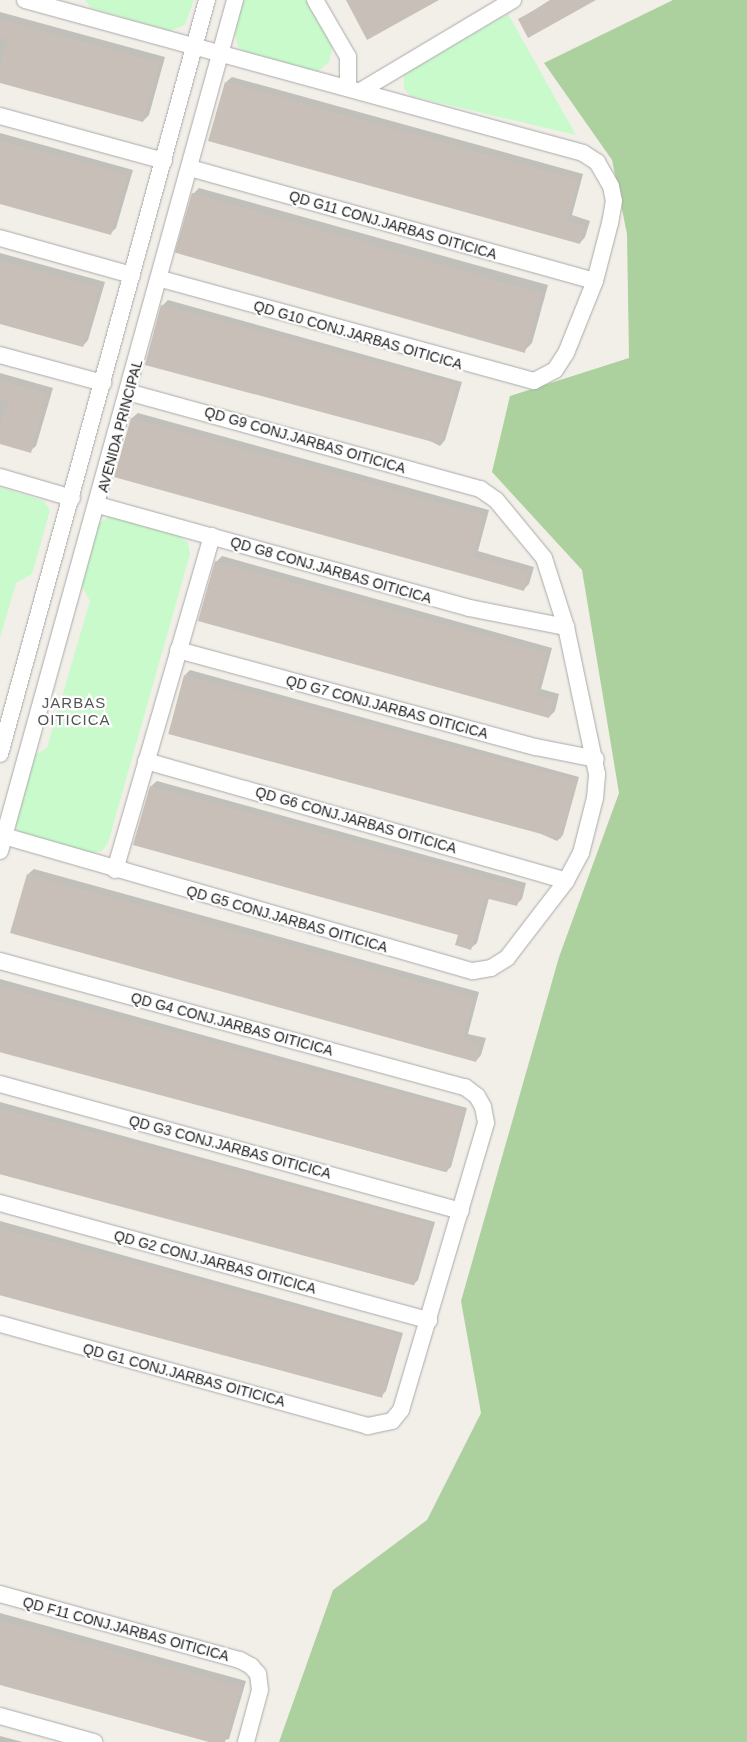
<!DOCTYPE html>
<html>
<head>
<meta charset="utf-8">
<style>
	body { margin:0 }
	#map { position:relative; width:747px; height:1742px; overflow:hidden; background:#f2efe9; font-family:Helvetica,sans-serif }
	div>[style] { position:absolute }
	.forest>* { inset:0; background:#add19e }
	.park>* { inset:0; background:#c8facc }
	.shadow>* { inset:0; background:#0003 }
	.building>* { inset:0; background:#c7bfb8; transform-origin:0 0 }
	.roads { filter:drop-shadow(0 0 1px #a9a9a9) drop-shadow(0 0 1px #a9a9a9) }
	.street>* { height:16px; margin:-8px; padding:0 8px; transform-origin:8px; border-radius:8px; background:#fff }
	span { translate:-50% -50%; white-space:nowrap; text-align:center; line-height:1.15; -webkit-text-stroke:4.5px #fff; paint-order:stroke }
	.street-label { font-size:14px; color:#222 }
	.neighbourhood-label { font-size:15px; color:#555; letter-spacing:1px }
</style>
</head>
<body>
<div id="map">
	<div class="forest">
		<div style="clip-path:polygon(673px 0,747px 0,747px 1742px,279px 1742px,333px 1590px,427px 1520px,481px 1413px,461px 1301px,559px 957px,619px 793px,582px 570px,492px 472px,510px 396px,629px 358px,627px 234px,612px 160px,544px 63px)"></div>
	</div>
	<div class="park">
		<div style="clip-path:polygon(85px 0,194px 0,185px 25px,170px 31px,91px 8px)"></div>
		<div style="clip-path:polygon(242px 0,306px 0,333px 46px,329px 62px,316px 73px,245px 53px,238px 46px,235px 35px)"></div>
		<div style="clip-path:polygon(508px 14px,576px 135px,411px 96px,404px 89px,404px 74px)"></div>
		<div style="clip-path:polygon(0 487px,44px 501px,50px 510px,32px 574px,16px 583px,0 638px)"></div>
		<div style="clip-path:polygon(111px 516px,179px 536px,188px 543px,190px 554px,108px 843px,102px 851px,92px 853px,21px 833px,15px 826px,29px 758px,47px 748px,90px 601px,81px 585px,98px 524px)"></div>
	</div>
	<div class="shadow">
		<div style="clip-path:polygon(550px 0,593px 0,520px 19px)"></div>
		<div style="clip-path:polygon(0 12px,165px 57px,149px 115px,143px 121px,0 81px)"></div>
		<div style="clip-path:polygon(232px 77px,583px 174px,572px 215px,590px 221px,585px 237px,580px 243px,226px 82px)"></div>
		<div style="clip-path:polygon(0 133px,133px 170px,116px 228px,111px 233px,0 203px)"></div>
		<div style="clip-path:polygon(199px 188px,548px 285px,532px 343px,526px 349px,193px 194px)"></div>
		<div style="clip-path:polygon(0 253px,105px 282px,88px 340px,83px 346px,0 323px)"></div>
		<div style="clip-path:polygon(168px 300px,462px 382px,445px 440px,440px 446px,162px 306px)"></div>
		<div style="clip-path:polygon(0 373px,53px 388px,36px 446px,30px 451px,0 443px)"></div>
		<div style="clip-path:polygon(138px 413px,489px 510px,478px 551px,534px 567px,529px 584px,524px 589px,116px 476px,132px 418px)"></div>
		<div style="clip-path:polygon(222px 556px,552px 648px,541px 689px,559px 694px,555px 711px,549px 717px,216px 562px)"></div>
		<div style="clip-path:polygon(190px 670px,579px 777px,563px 835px,557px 841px,185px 675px)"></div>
		<div style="clip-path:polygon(157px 781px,526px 883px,522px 899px,516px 905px,489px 898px,477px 943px,471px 948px,459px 934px,151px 786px)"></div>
		<div style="clip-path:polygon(34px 869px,479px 992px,468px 1034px,486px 1038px,481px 1055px,476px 1061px,28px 874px)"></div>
		<div style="clip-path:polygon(0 979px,467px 1108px,451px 1167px,445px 1172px,0 1049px)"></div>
		<div style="clip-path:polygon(0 1102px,435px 1222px,418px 1280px,413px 1285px,0 1171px)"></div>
		<div style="clip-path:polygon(0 1221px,403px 1333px,386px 1391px,380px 1397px,0 1291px)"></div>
		<div style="clip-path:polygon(0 1613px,246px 1681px,229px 1739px,213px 1742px,0 1683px)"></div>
		<div style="clip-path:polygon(0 1736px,23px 1742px,0 1742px)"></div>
	</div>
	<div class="building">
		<div style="clip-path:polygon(346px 0,439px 0,367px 40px)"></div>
		<div style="clip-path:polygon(553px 0,596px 0,528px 38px,518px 19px)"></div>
		<div style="clip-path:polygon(0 19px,160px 63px,143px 122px,0 83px,0 67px,8px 40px,0 38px)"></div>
		<div style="clip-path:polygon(225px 82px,578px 180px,567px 221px,585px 226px,580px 244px,208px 141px)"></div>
		<div style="clip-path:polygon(0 140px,128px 175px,111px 235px,0 204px)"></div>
		<div style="left:192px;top:193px;width:364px;height:62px;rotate:16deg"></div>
		<div style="clip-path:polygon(0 260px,100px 288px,83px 347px,0 324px)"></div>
		<div style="left:161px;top:305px;width:307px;height:62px;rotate:15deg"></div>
		<div style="clip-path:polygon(0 380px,48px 393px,31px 453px,0 444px,0 428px,8px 402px,0 400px)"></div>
		<div style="clip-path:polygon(131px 418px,484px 515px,473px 557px,529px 572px,524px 591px,114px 477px)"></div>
		<div style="clip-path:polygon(215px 561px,547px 653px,536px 695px,554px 700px,549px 718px,198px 621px)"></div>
		<div style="left:184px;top:675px;width:406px;height:61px;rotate:15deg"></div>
		<div style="clip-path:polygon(150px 786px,522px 888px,517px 906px,485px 898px,471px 950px,455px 945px,458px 935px,133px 845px)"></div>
		<div style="clip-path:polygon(27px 874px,474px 997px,463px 1039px,481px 1044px,476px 1062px,10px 933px)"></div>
		<div style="left:0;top:986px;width:480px;height:64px;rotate:15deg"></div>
		<div style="left:0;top:1108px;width:446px;height:64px;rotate:15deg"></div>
		<div style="left:0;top:1228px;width:413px;height:65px;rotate:15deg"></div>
		<div style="clip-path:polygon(0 1620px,241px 1687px,225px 1742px,209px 1742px,0 1685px)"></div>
	</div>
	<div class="roads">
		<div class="street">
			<div style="left:25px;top:0;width:579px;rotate:15.33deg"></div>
			<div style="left:583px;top:153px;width:17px;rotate:33deg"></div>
			<div style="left:597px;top:162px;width:28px;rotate:60deg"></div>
			<div style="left:611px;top:186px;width:15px;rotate:79deg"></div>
			<div style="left:614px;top:201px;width:22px;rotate:100deg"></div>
			<div style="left:610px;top:223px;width:60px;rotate:104.5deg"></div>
			<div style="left:595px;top:281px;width:78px;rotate:111.9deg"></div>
			<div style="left:566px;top:353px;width:20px;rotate:123deg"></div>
			<div style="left:555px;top:370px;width:24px;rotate:152deg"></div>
			<div style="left:534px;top:381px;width:388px;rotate:-164.7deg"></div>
			<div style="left:315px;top:0;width:66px;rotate:59.9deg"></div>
			<div style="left:348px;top:57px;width:30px;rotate:90deg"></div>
			<div style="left:362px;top:90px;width:176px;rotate:-30.8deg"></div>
			<div style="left:0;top:116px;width:170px;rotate:15.3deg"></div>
			<div style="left:190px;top:168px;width:420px;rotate:15.6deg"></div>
			<div style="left:0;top:238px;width:137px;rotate:15.7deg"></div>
			<div style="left:0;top:355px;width:107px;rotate:15.2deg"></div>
			<div style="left:0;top:477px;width:75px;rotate:16.3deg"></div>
			<div style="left:98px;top:505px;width:385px;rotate:15.5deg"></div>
			<div style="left:469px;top:608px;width:99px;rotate:11.1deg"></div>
			<div style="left:178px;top:650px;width:371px;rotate:15.2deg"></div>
			<div style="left:536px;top:747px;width:61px;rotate:11.3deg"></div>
			<div style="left:0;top:754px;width:782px;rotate:-74.65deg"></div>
			<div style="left:146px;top:761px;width:437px;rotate:15.9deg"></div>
			<div style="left:4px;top:836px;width:488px;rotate:16.1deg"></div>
			<div style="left:473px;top:971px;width:18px;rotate:-9deg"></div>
			<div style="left:491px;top:968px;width:19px;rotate:-32deg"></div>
			<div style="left:507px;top:958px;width:97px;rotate:-52.5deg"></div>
			<div style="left:566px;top:881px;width:32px;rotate:-62deg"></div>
			<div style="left:581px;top:853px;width:57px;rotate:-75.7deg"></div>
			<div style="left:595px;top:798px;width:24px;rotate:-85deg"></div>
			<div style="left:597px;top:774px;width:150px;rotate:-101.9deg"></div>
			<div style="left:566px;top:627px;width:72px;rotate:-107.7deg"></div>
			<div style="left:544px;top:558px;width:75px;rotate:-129.6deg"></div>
			<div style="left:496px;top:500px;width:19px;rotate:-145deg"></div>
			<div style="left:480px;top:489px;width:364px;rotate:-164.6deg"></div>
			<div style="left:0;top:851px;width:883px;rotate:-74.56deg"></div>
			<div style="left:115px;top:870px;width:348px;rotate:-73.8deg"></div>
			<div style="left:0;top:961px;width:482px;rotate:15.2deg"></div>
			<div style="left:465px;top:1087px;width:15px;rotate:37deg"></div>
			<div style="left:477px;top:1096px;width:13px;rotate:61deg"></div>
			<div style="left:483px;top:1107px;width:16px;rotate:79deg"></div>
			<div style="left:486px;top:1123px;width:299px;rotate:106.5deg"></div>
			<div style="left:401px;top:1410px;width:14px;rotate:129deg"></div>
			<div style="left:392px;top:1421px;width:25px;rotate:168deg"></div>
			<div style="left:368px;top:1426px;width:382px;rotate:-164.5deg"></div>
			<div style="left:0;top:1084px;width:478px;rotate:15.4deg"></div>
			<div style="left:0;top:1203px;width:445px;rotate:15.3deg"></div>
			<div style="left:0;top:1594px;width:249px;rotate:15.4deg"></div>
			<div style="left:240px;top:1660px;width:13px;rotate:29deg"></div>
			<div style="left:251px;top:1666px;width:11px;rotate:49deg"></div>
			<div style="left:258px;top:1674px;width:16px;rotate:83deg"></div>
			<div style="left:260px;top:1690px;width:54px;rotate:105.1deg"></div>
			<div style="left:0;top:1716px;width:98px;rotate:15.5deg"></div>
		</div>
	</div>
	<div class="street-label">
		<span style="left:393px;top:225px;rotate:16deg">QD G11 CONJ.JARBAS OITICICA</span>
		<span style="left:358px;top:335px;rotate:16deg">QD G10 CONJ.JARBAS OITICICA</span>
		<span style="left:120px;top:426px;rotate:-75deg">AVENIDA PRINCIPAL</span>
		<span style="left:305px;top:440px;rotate:16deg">QD G9 CONJ.JARBAS OITICICA</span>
		<span style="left:331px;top:570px;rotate:16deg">QD G8 CONJ.JARBAS OITICICA</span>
		<span style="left:387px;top:707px;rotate:15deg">QD G7 CONJ.JARBAS OITICICA</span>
		<span style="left:356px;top:820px;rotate:16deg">QD G6 CONJ.JARBAS OITICICA</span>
		<span style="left:287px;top:919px;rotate:16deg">QD G5 CONJ.JARBAS OITICICA</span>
		<span style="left:232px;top:1024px;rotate:15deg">QD G4 CONJ.JARBAS OITICICA</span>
		<span style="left:230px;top:1147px;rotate:15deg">QD G3 CONJ.JARBAS OITICICA</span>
		<span style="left:215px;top:1262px;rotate:15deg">QD G2 CONJ.JARBAS OITICICA</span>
		<span style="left:184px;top:1375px;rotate:15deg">QD G1 CONJ.JARBAS OITICICA</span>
		<span style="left:126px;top:1629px;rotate:15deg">QD F11 CONJ.JARBAS OITICICA</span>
	</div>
	<div class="neighbourhood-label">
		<span style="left:74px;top:711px">JARBAS<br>OITICICA</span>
	</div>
</div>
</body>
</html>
